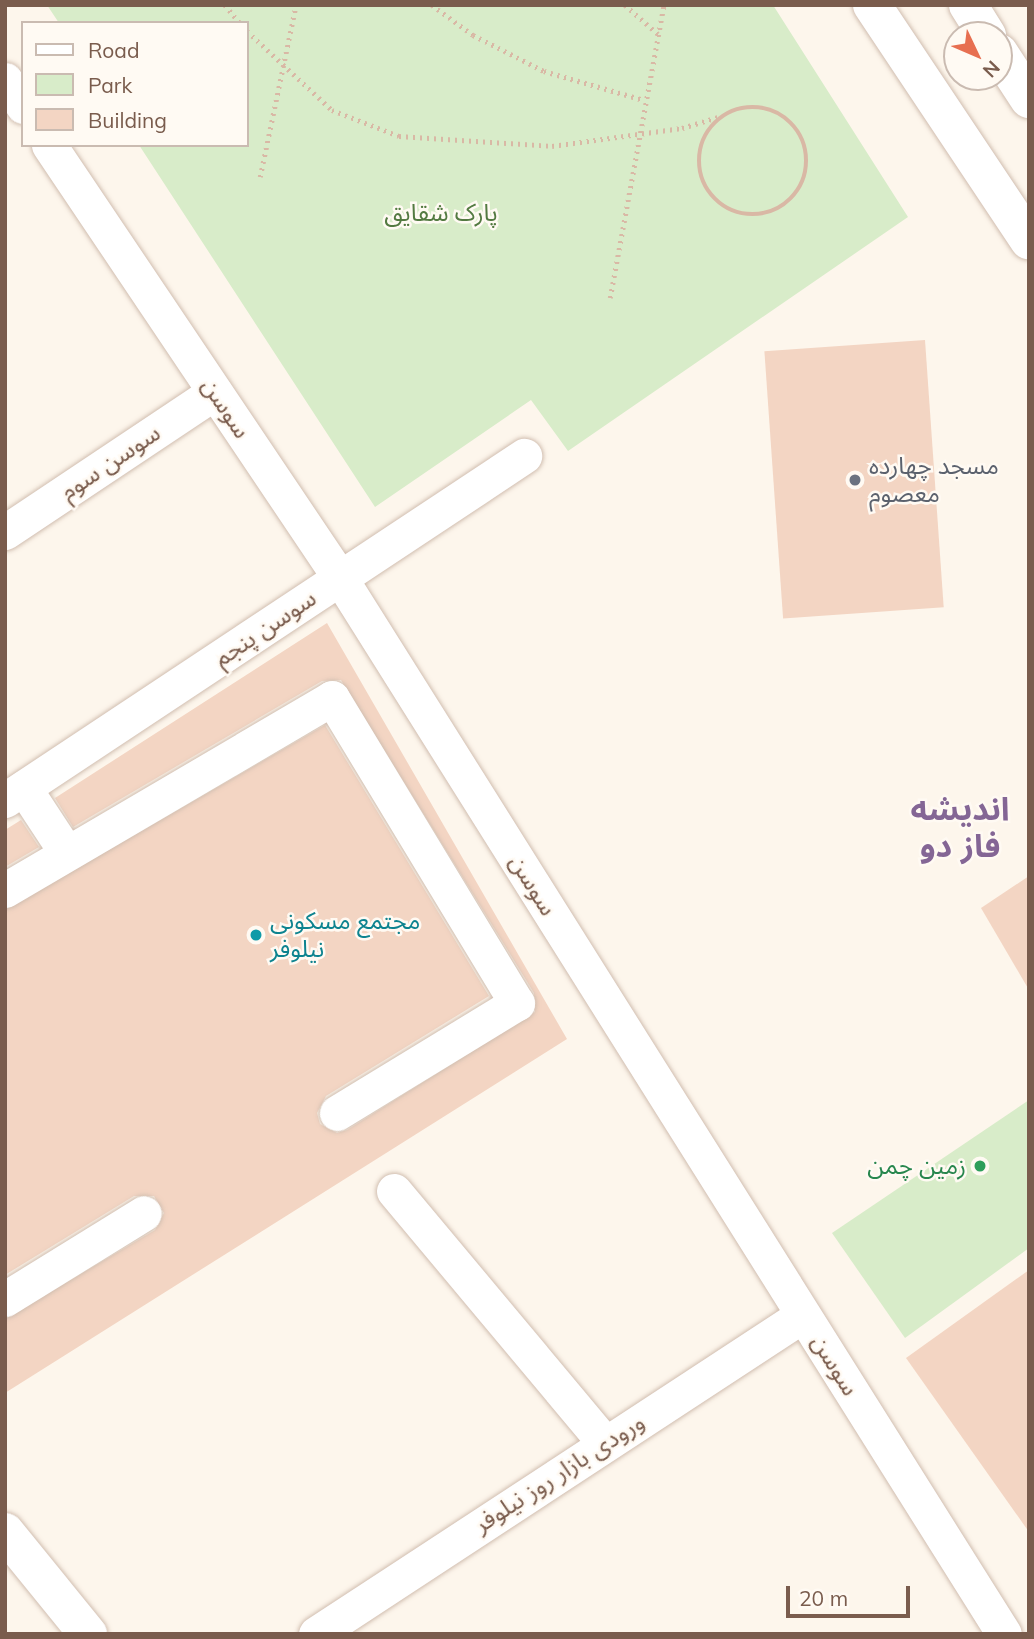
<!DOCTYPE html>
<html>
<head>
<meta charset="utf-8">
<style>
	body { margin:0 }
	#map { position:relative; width:1034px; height:1639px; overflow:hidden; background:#fdf6ec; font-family:Mulish,"Noto Sans Arabic",sans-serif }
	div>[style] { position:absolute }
	.green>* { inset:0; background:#d8ecc9 }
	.building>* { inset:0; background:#f3d5c3; transform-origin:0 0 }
	.path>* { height:4.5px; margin-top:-2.25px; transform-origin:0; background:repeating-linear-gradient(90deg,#d9b8a5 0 2px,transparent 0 7px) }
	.path>.ring { margin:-2.25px; padding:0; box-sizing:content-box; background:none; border:4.5px solid #d9b8a5; border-radius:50% }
	.roads { filter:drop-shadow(0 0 2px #d1beb0) drop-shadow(0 0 2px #d1beb0) }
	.minor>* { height:35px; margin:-17.5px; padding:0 17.5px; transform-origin:17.5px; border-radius:17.5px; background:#fff }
	.tertiary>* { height:38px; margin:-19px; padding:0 19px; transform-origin:19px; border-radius:19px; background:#fff }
	.secondary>* { height:38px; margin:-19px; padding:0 19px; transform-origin:19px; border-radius:19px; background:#fff }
	.dots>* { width:19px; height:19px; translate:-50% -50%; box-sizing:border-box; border:4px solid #fffaf3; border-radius:50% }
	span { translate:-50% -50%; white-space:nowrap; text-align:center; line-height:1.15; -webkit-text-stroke:5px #fffaf3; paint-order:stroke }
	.park-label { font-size:24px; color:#537a41 }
	.street-label { font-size:24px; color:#7a5c4d }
	.worship-label { font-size:24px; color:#5b616d }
	.left { translate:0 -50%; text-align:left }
	.culture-label { font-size:24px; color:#0d838f }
	.leisure-label { font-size:24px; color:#27864d }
	.right { translate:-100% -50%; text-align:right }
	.district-label { font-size:32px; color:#846695; font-weight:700 }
	.frame { position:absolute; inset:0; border:7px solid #7a5c4d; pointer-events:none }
	.legend { position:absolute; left:21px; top:21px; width:228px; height:126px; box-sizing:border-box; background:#fffaf3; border:2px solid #cabbb1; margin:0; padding:9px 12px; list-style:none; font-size:21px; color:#7a5c4d }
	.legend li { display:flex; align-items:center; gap:14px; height:35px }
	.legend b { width:35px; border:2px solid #cabbb1 }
	.north { position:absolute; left:943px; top:21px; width:70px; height:70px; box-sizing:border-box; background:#fffaf3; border:2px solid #cabbb1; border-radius:50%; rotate:134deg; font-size:19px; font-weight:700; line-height:28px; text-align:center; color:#7a5c4d }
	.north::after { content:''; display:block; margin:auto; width:24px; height:32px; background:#e76f51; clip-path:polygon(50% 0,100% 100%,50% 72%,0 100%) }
	.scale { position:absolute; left:786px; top:1586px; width:124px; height:32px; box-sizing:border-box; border:4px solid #7a5c4d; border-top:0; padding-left:9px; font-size:21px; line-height:24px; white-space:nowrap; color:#7a5c4d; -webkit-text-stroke:5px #fffaf3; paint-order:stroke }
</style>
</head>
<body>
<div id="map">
	<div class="green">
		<div style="clip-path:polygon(47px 5px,773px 5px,908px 217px,568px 451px,531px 400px,375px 507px,139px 145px,247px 145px,247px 23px,59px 23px)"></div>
		<div style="clip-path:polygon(1029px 1100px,1029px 1248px,905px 1338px,832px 1233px)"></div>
	</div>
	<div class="building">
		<div style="left:925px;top:340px;width:268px;height:161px;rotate:86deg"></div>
		<div style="clip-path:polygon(327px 623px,567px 1039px,5px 1393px,5px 1319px,155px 1230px,164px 1213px,154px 1196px,134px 1196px,5px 1275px,5px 910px,325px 725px,489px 996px,326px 1096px,317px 1113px,320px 1124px,337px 1133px,347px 1130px,535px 1012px,534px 993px,341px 680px,322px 681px,73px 827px,55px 798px)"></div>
		<div style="clip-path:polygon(21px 820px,39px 847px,5px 867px,5px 830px)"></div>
		<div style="clip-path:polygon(1029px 876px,1029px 990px,981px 908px)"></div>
		<div style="clip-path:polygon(1029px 1270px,1029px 1532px,906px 1358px)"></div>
	</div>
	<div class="path">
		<div style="left:225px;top:5px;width:23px;rotate:50deg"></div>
		<div style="left:432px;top:5px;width:51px;rotate:36.2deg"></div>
		<div style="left:473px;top:35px;width:80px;rotate:26.9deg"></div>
		<div style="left:544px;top:71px;width:104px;rotate:16.2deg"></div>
		<div style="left:625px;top:5px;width:44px;rotate:41.3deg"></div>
		<div style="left:247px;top:31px;width:116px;rotate:42.9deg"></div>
		<div style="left:332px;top:110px;width:72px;rotate:21.2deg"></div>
		<div style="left:399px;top:136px;width:153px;rotate:3.7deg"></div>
		<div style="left:552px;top:146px;width:131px;rotate:-7.9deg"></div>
		<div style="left:682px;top:128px;width:39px;rotate:-17deg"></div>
		<div class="ring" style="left:699px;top:107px;width:103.5px;height:103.5px"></div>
		<div style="left:260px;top:177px;width:176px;rotate:-78.2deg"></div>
		<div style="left:610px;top:298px;width:298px;rotate:-79.6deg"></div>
	</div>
	<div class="roads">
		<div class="minor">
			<div style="left:5px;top:80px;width:32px;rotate:55deg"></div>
			<div style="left:49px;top:145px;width:522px;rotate:56.1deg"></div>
			<div style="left:340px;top:578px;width:1247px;rotate:57.84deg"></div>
			<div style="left:5px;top:532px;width:252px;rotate:-33.7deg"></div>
			<div style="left:24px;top:788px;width:77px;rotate:56.7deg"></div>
			<div style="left:5px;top:800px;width:623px;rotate:-33.54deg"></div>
			<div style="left:5px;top:890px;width:379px;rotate:-30.4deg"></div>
			<div style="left:332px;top:698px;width:357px;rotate:58.8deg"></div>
			<div style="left:517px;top:1003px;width:211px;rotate:148.6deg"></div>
			<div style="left:394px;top:1191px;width:327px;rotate:50.1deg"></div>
			<div style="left:5px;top:1299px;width:163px;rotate:-31.7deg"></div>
			<div style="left:316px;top:1634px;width:582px;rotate:-33.23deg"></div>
		</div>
		<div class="tertiary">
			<div style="left:872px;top:5px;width:283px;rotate:56.3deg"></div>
			<div style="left:968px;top:5px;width:36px;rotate:58deg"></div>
			<div style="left:999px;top:53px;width:55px;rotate:56.9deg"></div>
		</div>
		<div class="secondary">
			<div style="left:5px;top:1532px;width:132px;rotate:50.9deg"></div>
		</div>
	</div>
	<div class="dots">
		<div style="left:855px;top:480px;background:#6b7280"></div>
		<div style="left:256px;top:935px;background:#0f9aa8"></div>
		<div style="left:980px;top:1166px;background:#2e9e5b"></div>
	</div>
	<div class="park-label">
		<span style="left:441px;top:213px">پارک شقایق</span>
	</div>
	<div class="street-label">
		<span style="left:226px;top:408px;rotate:56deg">سوسن</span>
		<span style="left:110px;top:462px;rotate:-34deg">سوسن سوم</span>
		<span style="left:265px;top:628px;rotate:-34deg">سوسن پنجم</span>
		<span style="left:533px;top:885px;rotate:58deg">سوسن</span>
		<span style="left:835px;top:1365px;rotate:58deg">سوسن</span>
		<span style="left:559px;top:1473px;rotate:-33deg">ورودی بازار روز نیلوفر</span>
	</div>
	<div class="worship-label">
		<span class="left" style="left:869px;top:480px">مسجد چهارده<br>معصوم</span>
	</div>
	<div class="culture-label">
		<span class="left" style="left:270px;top:935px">مجتمع مسکونی<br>نیلوفر</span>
	</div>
	<div class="leisure-label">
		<span class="right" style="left:966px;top:1166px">زمین چمن</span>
	</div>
	<div class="district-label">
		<span style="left:960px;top:827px">اندیشه<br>فاز دو</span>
	</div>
	<div class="frame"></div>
	<ul class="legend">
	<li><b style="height:9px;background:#fff"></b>Road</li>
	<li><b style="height:19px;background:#d8ecc9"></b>Park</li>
	<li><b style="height:19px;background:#f3d5c3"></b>Building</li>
	</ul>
	<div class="north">N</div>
	<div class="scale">20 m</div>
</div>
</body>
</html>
